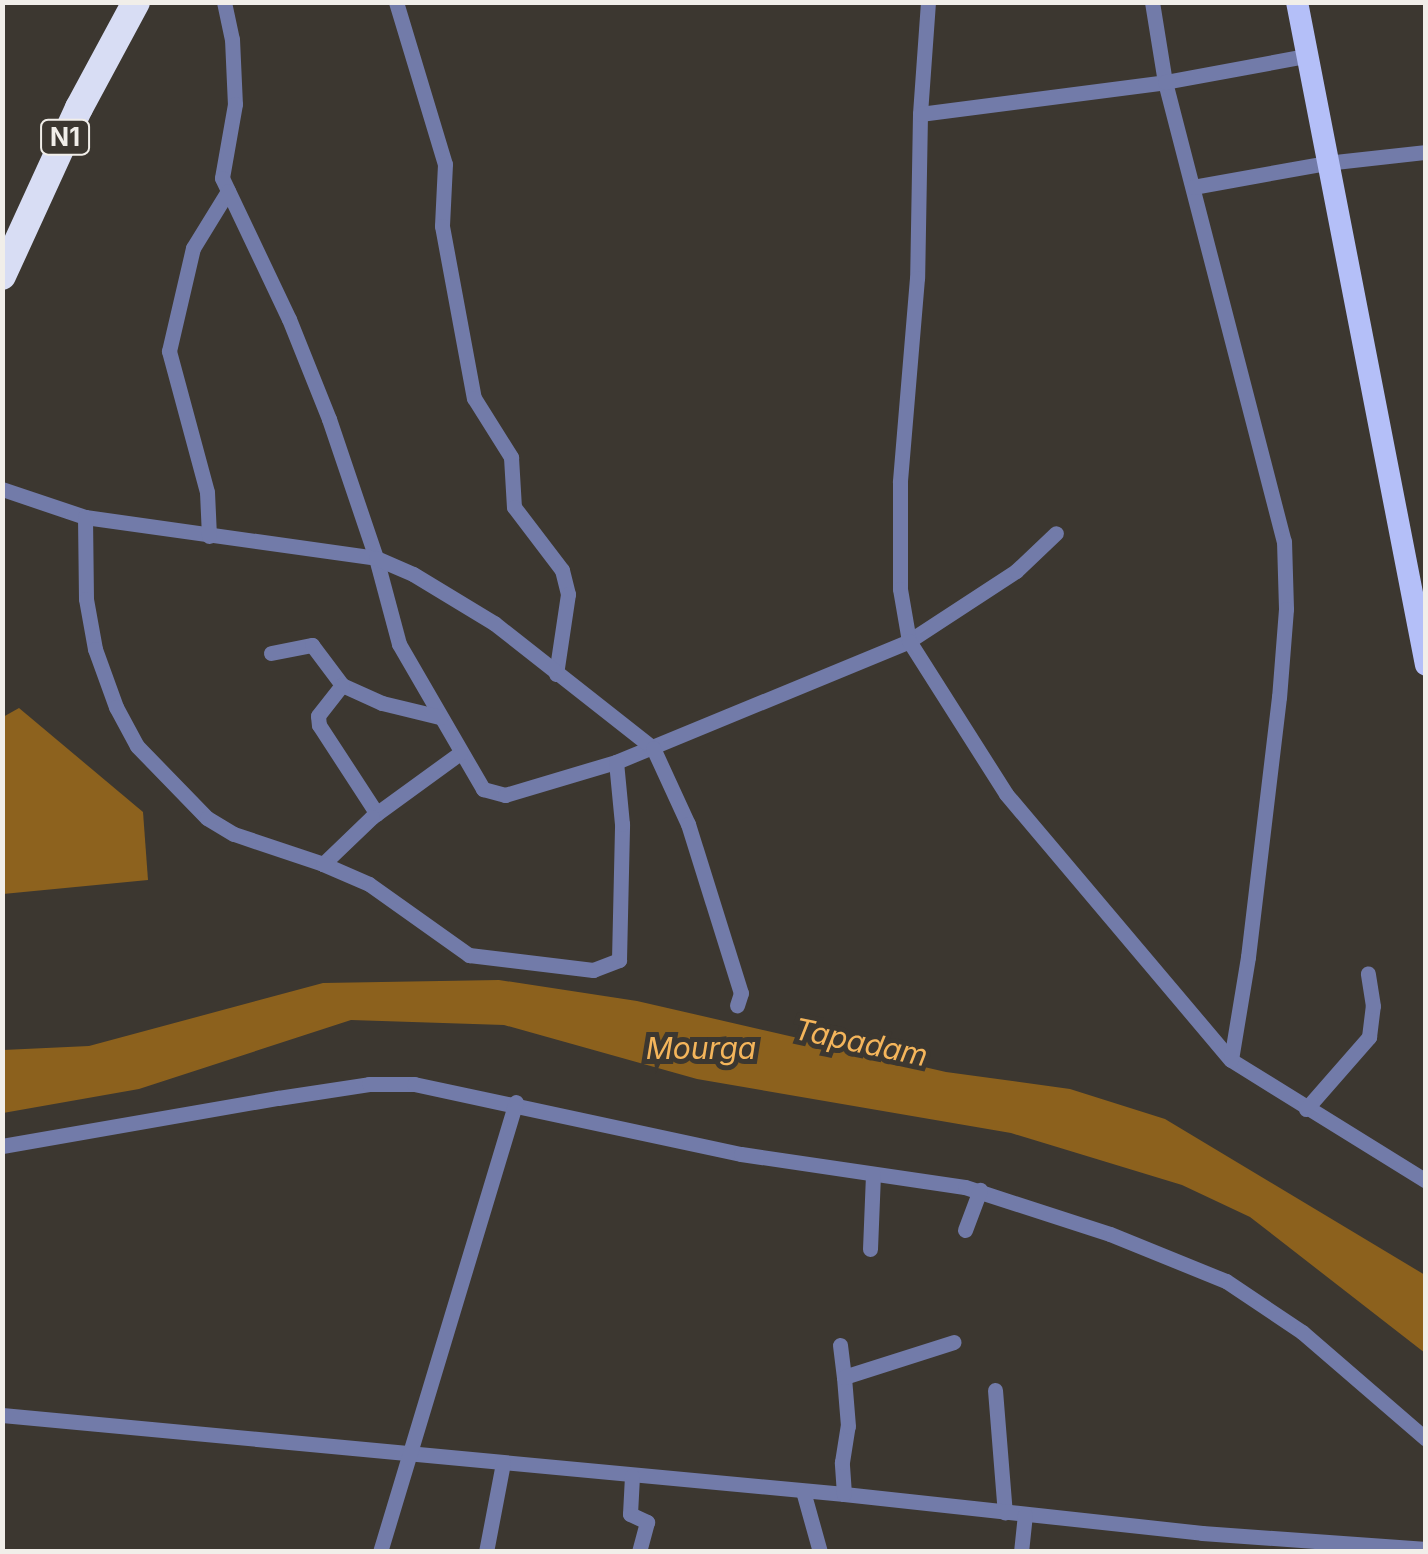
<!DOCTYPE html>
<html>
<head>
<meta charset="utf-8">
<style>
	body { margin:0 }
	#map { position:relative; width:1428px; height:1554px; overflow:hidden; background:#3c3730; font-family:Inter,sans-serif }
	div>[style] { position:absolute }
	.forest>* { inset:0; background:#8d621e }
	.water>* { inset:0; background:#8c611d }
	.street>* { height:15px; margin:-7.5px; padding:0 7.5px; transform-origin:7.5px; border-radius:7.5px; background:#727ba9 }
	.primary>* { height:22px; margin:-11px; padding:0 11px; transform-origin:11px; border-radius:11px; background:#b4bff8 }
	.highway>* { height:28px; margin:-14px; padding:0 14px; transform-origin:14px; border-radius:14px; background:#d8ddf4 }
	span { translate:-50% -50%; white-space:nowrap; text-align:center; line-height:1.15; -webkit-text-stroke:10px #3c3730; paint-order:stroke }
	.shield-label span { padding:2px 8px; background:#3c3730; border:2px solid; border-radius:8px; -webkit-text-stroke-width:0 }
	.shield-label { font-size:25px; color:#f1eee9; font-weight:700 }
	.water-label { font-size:30px; color:#f4b55b; font-style:italic }
	.frame { position:absolute; inset:0; border:5px solid #f1eee9; pointer-events:none }
</style>
</head>
<body>
<div id="map">
	<div class="forest">
		<div style="clip-path:polygon(19px 708px,143px 812px,148px 880px,3px 894px,3px 717px)"></div>
	</div>
	<div class="water">
		<div style="clip-path:polygon(499px 980px,637px 1001px,946px 1072px,1070px 1089px,1165px 1119px,1425px 1275px,1425px 1353px,1250px 1217px,1182px 1185px,1011px 1133px,697px 1079px,504px 1025px,351px 1020px,139px 1089px,3px 1113px,3px 1050px,89px 1046px,323px 983px)"></div>
	</div>
	<div class="street">
		<div style="left:224px;top:2px;width:38px;rotate:78deg"></div>
		<div style="left:232px;top:39px;width:65px;rotate:87.4deg"></div>
		<div style="left:235px;top:104px;width:75px;rotate:100deg"></div>
		<div style="left:222px;top:178px;width:156px;rotate:64.6deg"></div>
		<div style="left:289px;top:319px;width:108px;rotate:68.2deg"></div>
		<div style="left:329px;top:419px;width:147px;rotate:71.3deg"></div>
		<div style="left:376px;top:558px;width:89px;rotate:75deg"></div>
		<div style="left:399px;top:644px;width:168px;rotate:59.9deg"></div>
		<div style="left:483px;top:789px;width:23px;rotate:15deg"></div>
		<div style="left:505px;top:795px;width:116px;rotate:-16.6deg"></div>
		<div style="left:616px;top:762px;width:317px;rotate:-22.4deg"></div>
		<div style="left:909px;top:641px;width:128px;rotate:-33.2deg"></div>
		<div style="left:1016px;top:571px;width:55px;rotate:-43.5deg"></div>
		<div style="left:396px;top:2px;width:169px;rotate:73.2deg"></div>
		<div style="left:445px;top:164px;width:62px;rotate:92.8deg"></div>
		<div style="left:442px;top:226px;width:175px;rotate:79.5deg"></div>
		<div style="left:474px;top:398px;width:70px;rotate:57.9deg"></div>
		<div style="left:511px;top:457px;width:50px;rotate:86.6deg"></div>
		<div style="left:514px;top:507px;width:79px;rotate:52.7deg"></div>
		<div style="left:562px;top:570px;width:25px;rotate:76deg"></div>
		<div style="left:568px;top:594px;width:81px;rotate:98.5deg"></div>
		<div style="left:928px;top:2px;width:112px;rotate:94.1deg"></div>
		<div style="left:920px;top:114px;width:164px;rotate:91deg"></div>
		<div style="left:917px;top:278px;width:205px;rotate:94.8deg"></div>
		<div style="left:900px;top:482px;width:107px;rotate:90deg"></div>
		<div style="left:900px;top:589px;width:53px;rotate:80.2deg"></div>
		<div style="left:909px;top:641px;width:181px;rotate:57.6deg"></div>
		<div style="left:1006px;top:794px;width:348px;rotate:49.8deg"></div>
		<div style="left:1231px;top:1060px;width:229px;rotate:31.8deg"></div>
		<div style="left:1152px;top:2px;width:81px;rotate:80.8deg"></div>
		<div style="left:1165px;top:82px;width:474px;rotate:75.5deg"></div>
		<div style="left:1284px;top:541px;width:68px;rotate:88.3deg"></div>
		<div style="left:1286px;top:609px;width:88px;rotate:94.5deg"></div>
		<div style="left:1279px;top:697px;width:262px;rotate:96.8deg"></div>
		<div style="left:1248px;top:957px;width:104px;rotate:99.4deg"></div>
		<div style="left:920px;top:114px;width:247px;rotate:-7.4deg"></div>
		<div style="left:1165px;top:82px;width:142px;rotate:-10.5deg"></div>
		<div style="left:1193px;top:187px;width:135px;rotate:-10.2deg"></div>
		<div style="left:1326px;top:163px;width:101px;rotate:-6.3deg"></div>
		<div style="left:2px;top:489px;width:88px;rotate:18.6deg"></div>
		<div style="left:85px;top:517px;width:294px;rotate:8deg"></div>
		<div style="left:376px;top:558px;width:40px;rotate:23.4deg"></div>
		<div style="left:413px;top:574px;width:95px;rotate:31.2deg"></div>
		<div style="left:494px;top:623px;width:202px;rotate:38.2deg"></div>
		<div style="left:653px;top:748px;width:84px;rotate:65.3deg"></div>
		<div style="left:688px;top:824px;width:177px;rotate:72.6deg"></div>
		<div style="left:741px;top:993px;width:13px;rotate:108deg"></div>
		<div style="left:85px;top:517px;width:82px;rotate:89.3deg"></div>
		<div style="left:86px;top:599px;width:51px;rotate:79.8deg"></div>
		<div style="left:95px;top:649px;width:62px;rotate:70.1deg"></div>
		<div style="left:116px;top:707px;width:44px;rotate:61.7deg"></div>
		<div style="left:137px;top:746px;width:100px;rotate:45.8deg"></div>
		<div style="left:207px;top:818px;width:31px;rotate:31deg"></div>
		<div style="left:234px;top:834px;width:94px;rotate:18.6deg"></div>
		<div style="left:209px;top:536px;width:44px;rotate:-92.6deg"></div>
		<div style="left:207px;top:492px;width:146px;rotate:-105.1deg"></div>
		<div style="left:169px;top:351px;width:106px;rotate:-76.9deg"></div>
		<div style="left:193px;top:248px;width:67px;rotate:-58.4deg"></div>
		<div style="left:271px;top:653px;width:42px;rotate:-11deg"></div>
		<div style="left:312px;top:645px;width:50px;rotate:53.1deg"></div>
		<div style="left:342px;top:685px;width:44px;rotate:24.2deg"></div>
		<div style="left:382px;top:703px;width:60px;rotate:13.6deg"></div>
		<div style="left:342px;top:685px;width:39px;rotate:128deg"></div>
		<div style="left:318px;top:716px;width:9px;rotate:84deg"></div>
		<div style="left:319px;top:725px;width:106px;rotate:56.9deg"></div>
		<div style="left:460px;top:753px;width:109px;rotate:144deg"></div>
		<div style="left:372px;top:817px;width:68px;rotate:136.2deg"></div>
		<div style="left:323px;top:864px;width:50px;rotate:23.5deg"></div>
		<div style="left:369px;top:884px;width:123px;rotate:35.4deg"></div>
		<div style="left:469px;top:955px;width:125px;rotate:6.9deg"></div>
		<div style="left:593px;top:970px;width:28px;rotate:-21deg"></div>
		<div style="left:619px;top:960px;width:136px;rotate:-88.7deg"></div>
		<div style="left:622px;top:824px;width:62px;rotate:-95.5deg"></div>
		<div style="left:1306px;top:1109px;width:96px;rotate:-48.8deg"></div>
		<div style="left:1369px;top:1037px;width:31px;rotate:-83deg"></div>
		<div style="left:1373px;top:1006px;width:33px;rotate:-99deg"></div>
		<div style="left:2px;top:1146px;width:280px;rotate:-9.9deg"></div>
		<div style="left:278px;top:1098px;width:92px;rotate:-8.7deg"></div>
		<div style="left:369px;top:1084px;width:45px"></div>
		<div style="left:414px;top:1084px;width:334px;rotate:12.1deg"></div>
		<div style="left:741px;top:1154px;width:226px;rotate:8.4deg"></div>
		<div style="left:965px;top:1187px;width:152px;rotate:18deg"></div>
		<div style="left:1110px;top:1234px;width:125px;rotate:22.1deg"></div>
		<div style="left:1226px;top:1281px;width:92px;rotate:33.9deg"></div>
		<div style="left:1302px;top:1332px;width:164px;rotate:40.8deg"></div>
		<div style="left:965px;top:1230px;width:43px;rotate:-69.4deg"></div>
		<div style="left:870px;top:1249px;width:75px;rotate:-87.7deg"></div>
		<div style="left:840px;top:1345px;width:32px;rotate:83deg"></div>
		<div style="left:995px;top:1390px;width:123px;rotate:85.4deg"></div>
		<div style="left:2px;top:1415px;width:846px;rotate:5.36deg"></div>
		<div style="left:844px;top:1494px;width:360px;rotate:6.2deg"></div>
		<div style="left:1202px;top:1533px;width:225px;rotate:4.1deg"></div>
		<div style="left:632px;top:1476px;width:38px;rotate:93deg"></div>
		<div style="left:630px;top:1514px;width:19px;rotate:25deg"></div>
		<div style="left:647px;top:1522px;width:31px;rotate:105deg"></div>
		<div style="left:803px;top:1491px;width:63px;rotate:74.4deg"></div>
		<div style="left:844px;top:1494px;width:32px;rotate:-94deg"></div>
		<div style="left:842px;top:1462px;width:36px;rotate:-81deg"></div>
		<div style="left:848px;top:1426px;width:49px;rotate:-94.7deg"></div>
		<div style="left:844px;top:1377px;width:115px;rotate:-17.7deg"></div>
		<div style="left:380px;top:1552px;width:470px;rotate:-73.2deg"></div>
		<div style="left:486px;top:1552px;width:91px;rotate:-79.2deg"></div>
		<div style="left:1021px;top:1552px;width:37px;rotate:-84deg"></div>
	</div>
	<div class="primary">
		<div style="left:1297px;top:2px;width:675px;rotate:78.99deg"></div>
	</div>
	<div class="highway">
		<div style="left:2px;top:276px;width:185px;rotate:-65.4deg"></div>
		<div style="left:79px;top:108px;width:120px;rotate:-61.7deg"></div>
	</div>
	<div class="shield-label">
		<span style="left:65px;top:137px">N1</span>
	</div>
	<div class="water-label">
		<span style="left:861px;top:1042px;rotate:12deg">Tapadam</span>
		<span style="left:701px;top:1048px">Mourga</span>
	</div>
	<div class="frame"></div>
</div>
</body>
</html>
